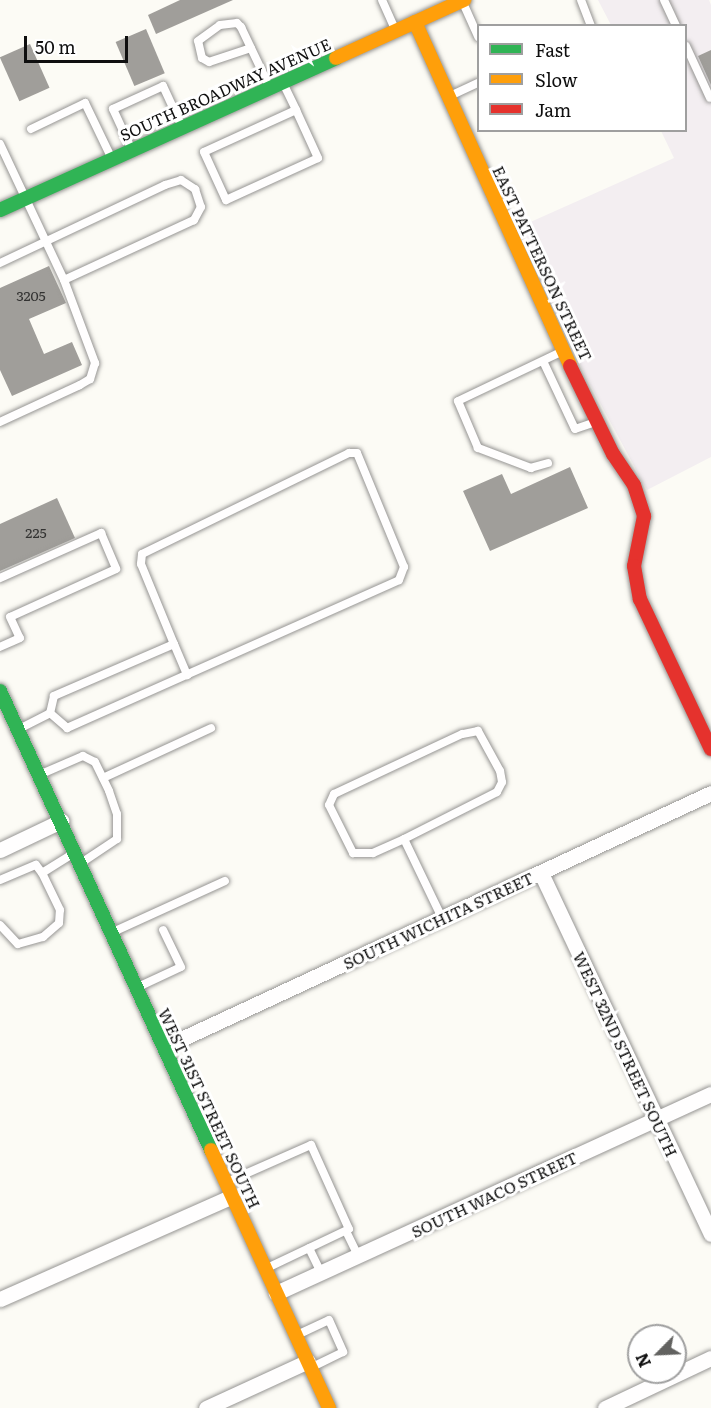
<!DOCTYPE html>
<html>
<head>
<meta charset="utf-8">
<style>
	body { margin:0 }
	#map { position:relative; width:711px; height:1408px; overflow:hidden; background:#fcfbf5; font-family:Literata,serif }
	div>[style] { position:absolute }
	.industrial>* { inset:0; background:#f3eef1 }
	.building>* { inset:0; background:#a09e9a; transform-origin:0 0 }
	.roads { filter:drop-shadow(0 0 2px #969593) drop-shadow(0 0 2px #969593) }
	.lane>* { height:8px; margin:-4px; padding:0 4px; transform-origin:4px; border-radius:4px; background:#fffefe }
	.street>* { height:15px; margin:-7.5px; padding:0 7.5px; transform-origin:7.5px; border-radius:7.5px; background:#fffefe }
	.fast>* { height:14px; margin:-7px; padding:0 7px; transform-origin:7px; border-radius:7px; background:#30b455 }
	.slow>* { height:14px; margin:-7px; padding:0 7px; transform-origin:7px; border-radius:7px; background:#ff9f0a }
	.jam>* { height:14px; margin:-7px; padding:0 7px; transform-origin:7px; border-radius:7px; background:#e5322d }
	span { translate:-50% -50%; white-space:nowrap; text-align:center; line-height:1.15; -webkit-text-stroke:6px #fff; paint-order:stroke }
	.number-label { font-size:14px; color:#333332 }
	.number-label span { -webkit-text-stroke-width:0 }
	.street-label { font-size:16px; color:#0f0f0f }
	.legend { position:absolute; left:477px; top:24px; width:210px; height:108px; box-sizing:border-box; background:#fff; border:2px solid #9f9f9f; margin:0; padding:8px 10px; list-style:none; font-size:18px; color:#0f0f0f }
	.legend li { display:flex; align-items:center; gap:12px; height:30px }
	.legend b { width:30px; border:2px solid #9f9f9f }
	.north { position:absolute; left:627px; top:1324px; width:60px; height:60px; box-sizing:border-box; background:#fff; border:2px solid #9f9f9f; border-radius:50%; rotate:246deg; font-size:16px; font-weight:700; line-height:24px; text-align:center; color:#0f0f0f }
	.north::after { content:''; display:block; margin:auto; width:21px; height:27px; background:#626260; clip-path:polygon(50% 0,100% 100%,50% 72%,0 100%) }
	.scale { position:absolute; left:24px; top:36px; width:104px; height:27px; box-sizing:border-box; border:3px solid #0f0f0f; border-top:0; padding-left:8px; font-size:18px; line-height:21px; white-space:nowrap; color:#0f0f0f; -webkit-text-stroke:4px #fff; paint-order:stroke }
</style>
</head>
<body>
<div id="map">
	<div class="industrial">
		<div style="clip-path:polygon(598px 0,709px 0,711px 5px,711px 457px,647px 490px,585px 375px,517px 228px,674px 158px,661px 131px,686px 130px,686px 26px,611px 25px)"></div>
	</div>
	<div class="building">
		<div style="clip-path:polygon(180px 0,233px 0,156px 34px,148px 15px)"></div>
		<div style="left:146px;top:29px;width:48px;height:33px;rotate:67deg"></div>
		<div style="left:30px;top:44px;width:48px;height:33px;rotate:66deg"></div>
		<div style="clip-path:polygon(711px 50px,711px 85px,698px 56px)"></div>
		<div style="clip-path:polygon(49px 266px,66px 303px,29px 319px,44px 354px,72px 342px,82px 365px,12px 396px,0 370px,0 288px)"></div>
		<div style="clip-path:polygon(570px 467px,588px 508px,490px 551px,463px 491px,502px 474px,511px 494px)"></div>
		<div style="clip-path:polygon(57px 498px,75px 538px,0 571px,0 524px)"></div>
	</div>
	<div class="roads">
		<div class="lane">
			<div style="left:382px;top:0;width:32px;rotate:66deg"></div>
			<div style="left:581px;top:0;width:28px;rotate:69deg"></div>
			<div style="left:664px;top:0;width:29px;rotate:65deg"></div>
			<div style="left:464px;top:5px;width:35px;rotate:66deg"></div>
			<div style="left:686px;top:46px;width:57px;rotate:65.2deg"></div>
			<div style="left:251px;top:48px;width:44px;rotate:161.6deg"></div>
			<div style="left:209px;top:62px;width:8px;rotate:-150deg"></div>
			<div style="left:202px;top:58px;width:17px;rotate:-103deg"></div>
			<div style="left:198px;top:41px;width:27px;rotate:-36deg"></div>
			<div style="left:220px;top:25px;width:17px;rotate:-7deg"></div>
			<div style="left:237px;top:23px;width:6px;rotate:45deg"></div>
			<div style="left:241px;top:27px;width:65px;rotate:64.6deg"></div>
			<div style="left:284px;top:85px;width:28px;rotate:64deg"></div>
			<div style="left:296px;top:110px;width:101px;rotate:155.5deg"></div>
			<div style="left:204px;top:152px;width:53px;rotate:65.4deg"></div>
			<div style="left:226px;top:200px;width:101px;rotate:-24.5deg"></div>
			<div style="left:318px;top:158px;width:53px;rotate:-114.6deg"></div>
			<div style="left:450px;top:96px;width:31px;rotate:-25deg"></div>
			<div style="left:31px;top:129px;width:60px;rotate:-25.7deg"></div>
			<div style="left:85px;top:103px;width:60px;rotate:64.3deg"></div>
			<div style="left:0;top:144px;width:150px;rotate:64.8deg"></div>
			<div style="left:64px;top:280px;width:89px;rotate:69.5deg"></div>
			<div style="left:95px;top:363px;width:17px;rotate:107deg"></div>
			<div style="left:90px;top:379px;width:12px;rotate:149deg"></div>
			<div style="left:80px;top:385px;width:88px;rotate:155.2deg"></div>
			<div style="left:131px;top:148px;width:43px;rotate:-114.8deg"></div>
			<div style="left:113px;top:109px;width:55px;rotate:-24.7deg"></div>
			<div style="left:163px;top:86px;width:43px;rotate:65.2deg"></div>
			<div style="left:0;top:263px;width:183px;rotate:-25.3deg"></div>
			<div style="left:165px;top:185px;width:17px;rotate:-17deg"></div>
			<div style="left:181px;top:180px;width:17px;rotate:33deg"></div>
			<div style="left:195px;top:189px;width:19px;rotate:72deg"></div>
			<div style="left:201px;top:207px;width:15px;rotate:118deg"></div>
			<div style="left:194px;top:220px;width:143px;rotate:155.2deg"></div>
			<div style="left:543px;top:361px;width:75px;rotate:64.8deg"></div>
			<div style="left:575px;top:429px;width:21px;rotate:-19deg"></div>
			<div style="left:548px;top:463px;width:18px;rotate:164deg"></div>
			<div style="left:531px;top:468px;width:57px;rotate:-159.3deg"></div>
			<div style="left:478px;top:448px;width:51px;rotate:-113.1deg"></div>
			<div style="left:458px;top:401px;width:116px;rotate:-25.5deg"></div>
			<div style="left:0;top:578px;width:111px;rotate:-24deg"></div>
			<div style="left:101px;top:533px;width:39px;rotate:67deg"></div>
			<div style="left:116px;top:569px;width:116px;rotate:155.6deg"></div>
			<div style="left:10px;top:617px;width:23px;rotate:65deg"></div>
			<div style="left:20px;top:638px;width:22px;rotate:156deg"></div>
			<div style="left:174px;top:644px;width:34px;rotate:67deg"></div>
			<div style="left:19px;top:729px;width:35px;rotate:-27deg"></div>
			<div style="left:50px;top:713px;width:23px;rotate:41deg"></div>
			<div style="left:67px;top:728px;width:363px;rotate:-24deg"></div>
			<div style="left:399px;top:580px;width:14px;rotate:-69deg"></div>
			<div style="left:404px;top:567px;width:123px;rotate:-112.4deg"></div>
			<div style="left:357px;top:453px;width:8px;rotate:180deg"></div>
			<div style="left:349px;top:453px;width:230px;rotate:154deg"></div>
			<div style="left:142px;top:554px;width:10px;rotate:96deg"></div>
			<div style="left:141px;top:564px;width:87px;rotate:67.6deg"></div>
			<div style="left:174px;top:644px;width:131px;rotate:156.6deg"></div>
			<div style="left:54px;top:696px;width:17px;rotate:103deg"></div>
			<div style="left:39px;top:775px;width:48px;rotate:-23.4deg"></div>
			<div style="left:83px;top:756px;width:13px;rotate:27deg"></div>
			<div style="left:95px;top:762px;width:32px;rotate:64deg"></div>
			<div style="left:109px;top:791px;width:24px;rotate:71deg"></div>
			<div style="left:117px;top:814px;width:25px;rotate:90deg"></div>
			<div style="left:117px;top:839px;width:43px;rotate:146.3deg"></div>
			<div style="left:103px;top:778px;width:119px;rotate:-24.8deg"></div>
			<div style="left:404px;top:839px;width:104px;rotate:-26.8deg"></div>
			<div style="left:497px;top:792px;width:11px;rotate:-63deg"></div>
			<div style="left:502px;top:782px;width:11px;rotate:-100deg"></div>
			<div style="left:500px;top:771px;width:46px;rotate:-118.8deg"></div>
			<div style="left:478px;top:731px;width:16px;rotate:169deg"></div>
			<div style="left:462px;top:734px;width:141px;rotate:154.9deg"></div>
			<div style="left:334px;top:794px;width:12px;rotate:114deg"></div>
			<div style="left:329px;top:805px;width:54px;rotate:63.4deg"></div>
			<div style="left:353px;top:853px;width:20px"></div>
			<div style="left:373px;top:853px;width:34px;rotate:-24deg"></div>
			<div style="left:404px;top:839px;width:88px;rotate:64.3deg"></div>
			<div style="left:0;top:880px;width:39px;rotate:-23deg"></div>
			<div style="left:36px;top:865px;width:10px;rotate:53deg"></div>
			<div style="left:0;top:925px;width:26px;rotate:47deg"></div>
			<div style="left:18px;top:944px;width:26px;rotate:-16deg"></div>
			<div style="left:43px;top:937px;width:21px;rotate:-41deg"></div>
			<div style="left:59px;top:923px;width:13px;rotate:-86deg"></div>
			<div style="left:60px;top:910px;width:41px;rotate:-115.9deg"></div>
			<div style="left:42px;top:873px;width:38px;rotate:-32deg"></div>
			<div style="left:113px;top:932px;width:123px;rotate:-24.5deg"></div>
			<div style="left:138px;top:987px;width:47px;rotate:-24.9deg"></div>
			<div style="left:181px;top:967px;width:41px;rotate:-115.9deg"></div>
			<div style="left:227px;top:1182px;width:92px;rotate:-23.8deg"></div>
			<div style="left:311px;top:1145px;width:92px;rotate:65.7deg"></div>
			<div style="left:349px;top:1229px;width:91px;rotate:154.6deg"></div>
			<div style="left:346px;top:1231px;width:28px;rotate:64deg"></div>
			<div style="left:309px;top:1248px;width:28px;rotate:64deg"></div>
			<div style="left:297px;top:1335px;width:35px;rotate:-25deg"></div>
			<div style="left:329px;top:1320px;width:35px;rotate:66deg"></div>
			<div style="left:343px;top:1352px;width:34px;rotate:154deg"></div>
		</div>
		<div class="street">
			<div style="left:0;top:850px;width:68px;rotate:-25.4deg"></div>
			<div style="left:541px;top:873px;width:399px;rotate:64.8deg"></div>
			<div style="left:164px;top:1047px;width:603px;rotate:-24.91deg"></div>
			<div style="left:276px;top:1293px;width:478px;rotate:-24.6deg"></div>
			<div style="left:0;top:1299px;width:254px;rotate:-23.9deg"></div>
			<div style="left:206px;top:1408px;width:112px;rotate:-24.7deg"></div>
			<div style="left:605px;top:1408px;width:117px;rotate:-25.3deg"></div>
		</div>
		<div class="fast">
			<div style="left:0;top:210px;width:369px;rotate:-24.3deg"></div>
			<div style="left:0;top:691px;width:505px;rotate:65.31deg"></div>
		</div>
		<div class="slow">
			<div style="left:415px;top:22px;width:377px;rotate:65.7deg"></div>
			<div style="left:336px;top:58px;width:141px;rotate:-24.4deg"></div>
			<div style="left:211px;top:1150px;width:284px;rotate:65.4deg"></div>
		</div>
		<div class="jam">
			<div style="left:570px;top:366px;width:98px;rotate:64deg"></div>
			<div style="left:613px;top:454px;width:37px;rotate:56deg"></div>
			<div style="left:634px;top:485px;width:33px;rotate:72deg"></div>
			<div style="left:644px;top:516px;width:51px;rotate:101.3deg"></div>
			<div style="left:634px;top:566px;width:34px;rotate:80deg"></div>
			<div style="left:640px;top:599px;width:166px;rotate:64.7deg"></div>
		</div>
	</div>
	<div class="number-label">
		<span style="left:31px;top:295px">3205</span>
		<span style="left:36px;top:532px">225</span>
	</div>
	<div class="street-label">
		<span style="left:225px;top:89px;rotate:-24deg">SOUTH BROADWAY AVENUE</span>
		<span style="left:543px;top:263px;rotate:65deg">EAST PATTERSON STREET</span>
		<span style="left:438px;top:920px;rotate:-25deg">SOUTH WICHITA STREET</span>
		<span style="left:626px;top:1054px;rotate:65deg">WEST 32ND STREET SOUTH</span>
		<span style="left:210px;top:1108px;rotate:65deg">WEST 31ST STREET SOUTH</span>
		<span style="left:494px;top:1194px;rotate:-25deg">SOUTH WACO STREET</span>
	</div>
	<ul class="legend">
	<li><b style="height:8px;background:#30b455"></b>Fast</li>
	<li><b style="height:8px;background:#ff9f0a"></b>Slow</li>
	<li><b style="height:8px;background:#e5322d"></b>Jam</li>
	</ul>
	<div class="north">N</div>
	<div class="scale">50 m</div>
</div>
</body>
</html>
